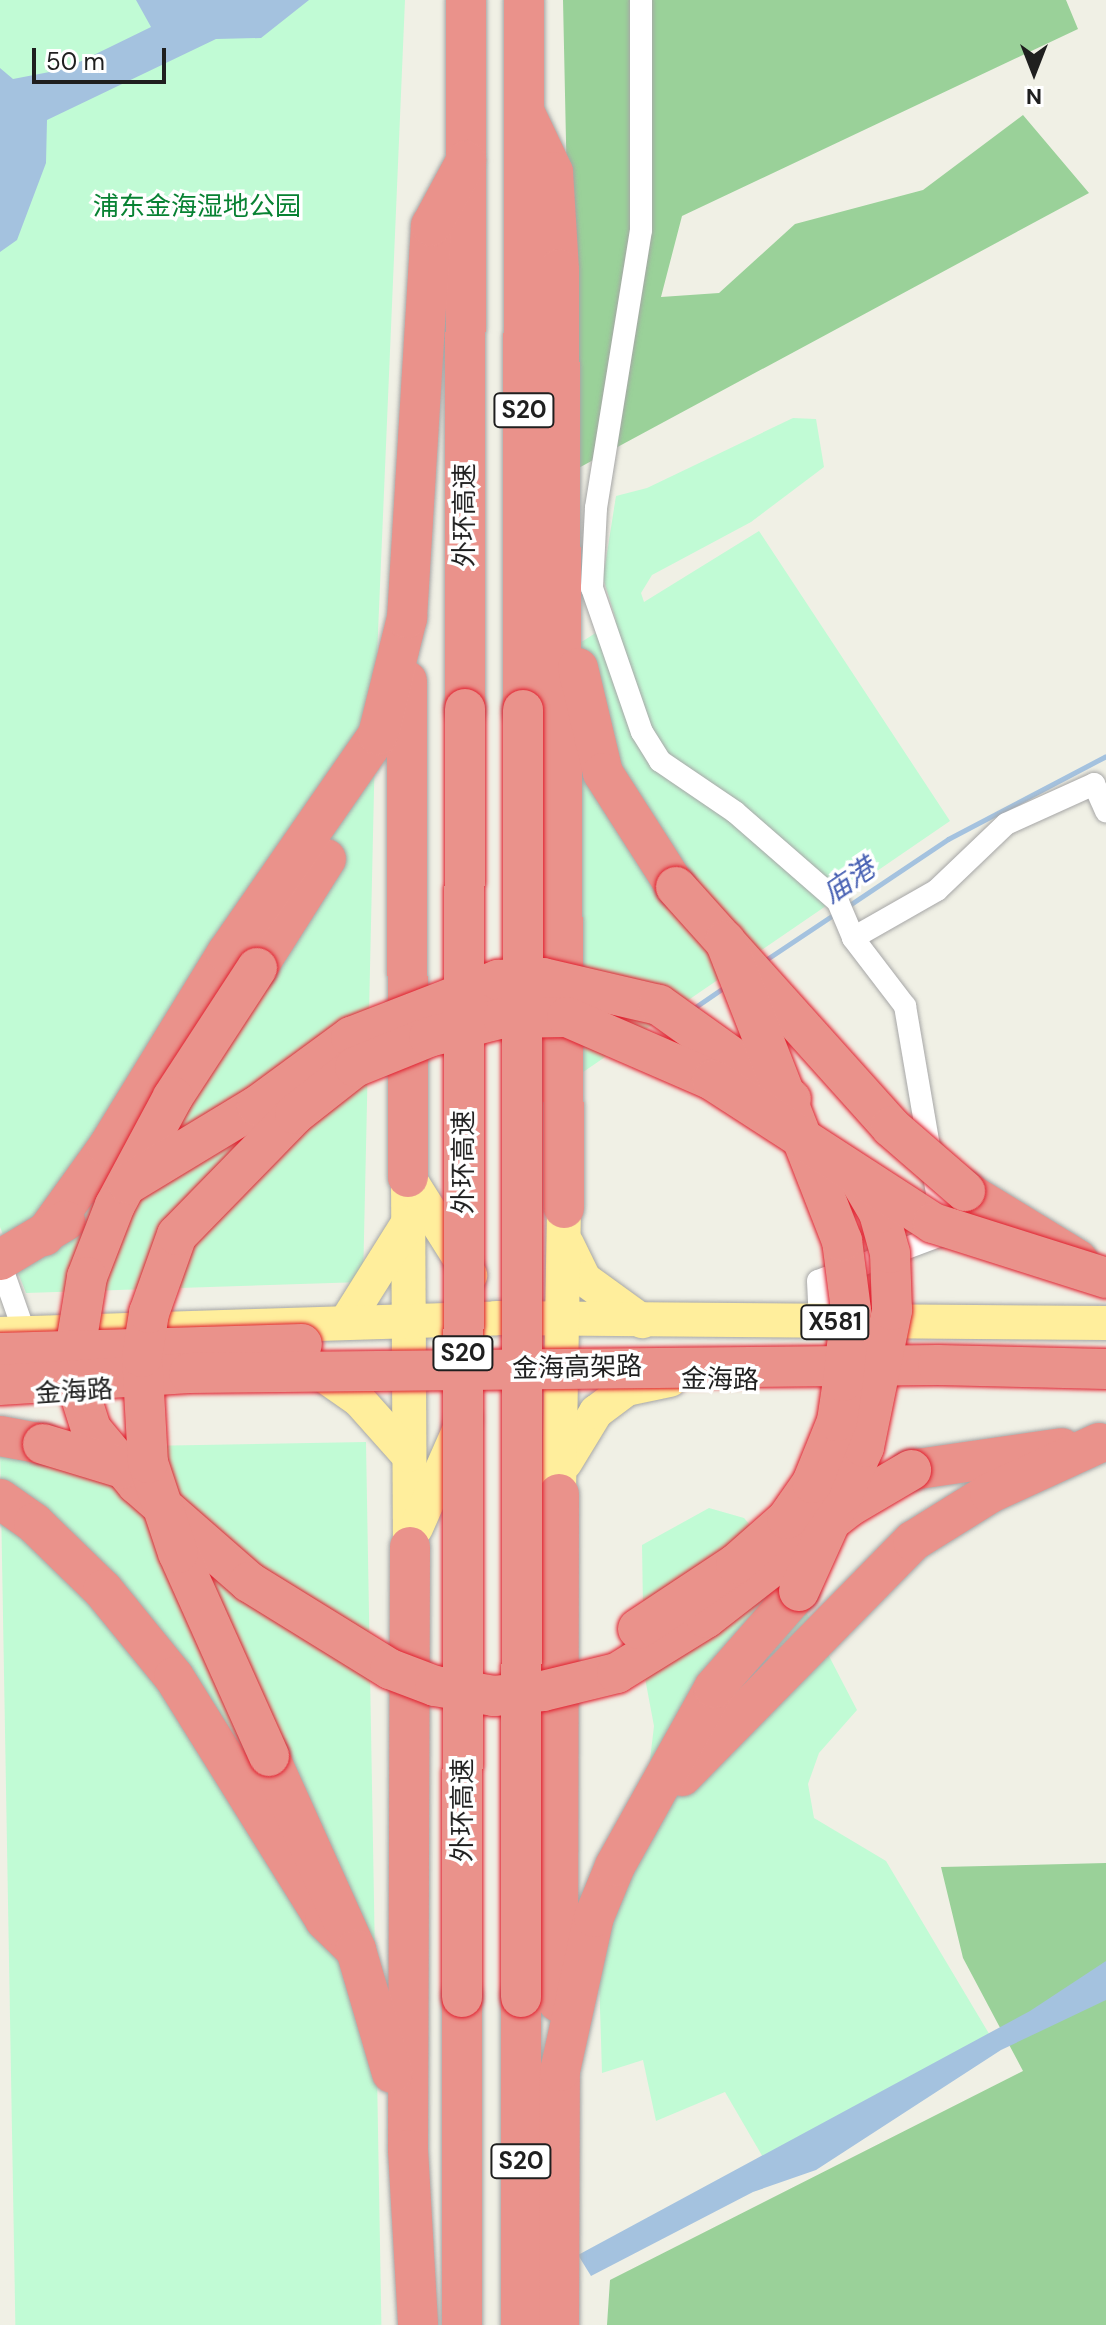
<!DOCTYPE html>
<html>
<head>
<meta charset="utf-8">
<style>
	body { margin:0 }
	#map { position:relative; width:1106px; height:2325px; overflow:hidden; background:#f0f0e5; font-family:"DM Sans","Noto Sans SC",sans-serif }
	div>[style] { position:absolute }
	.forest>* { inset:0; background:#9ad199 }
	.park>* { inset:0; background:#c1fbd5; transform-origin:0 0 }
	.water>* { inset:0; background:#a4c2df }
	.stream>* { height:5px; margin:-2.5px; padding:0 2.5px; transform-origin:2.5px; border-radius:2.5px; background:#a4c2df }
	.roads { filter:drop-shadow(0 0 2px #a6a6a6) drop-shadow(0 0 2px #a6a6a6) }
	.street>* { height:22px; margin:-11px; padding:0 11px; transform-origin:11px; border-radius:11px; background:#fff }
	.primary>* { height:34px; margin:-17px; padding:0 17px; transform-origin:17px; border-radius:17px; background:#ffee9c }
	.highway>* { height:40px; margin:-20px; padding:0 20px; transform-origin:20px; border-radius:20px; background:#ea928b }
	.bridges { filter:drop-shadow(0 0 2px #e1202f) drop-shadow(0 0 2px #e1202f) }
	.highway-bridge>* { height:40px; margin:-20px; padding:0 20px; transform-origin:20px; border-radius:20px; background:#ea928b }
	span { translate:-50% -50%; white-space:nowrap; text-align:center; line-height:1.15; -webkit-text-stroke:7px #fff; paint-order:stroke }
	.shield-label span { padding:2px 6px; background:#fff; border:2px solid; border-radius:6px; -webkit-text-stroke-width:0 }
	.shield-label { font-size:24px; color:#1f1f1f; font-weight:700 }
	.park-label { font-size:26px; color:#088233 }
	.street-label { font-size:26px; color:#1f1f1f }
	.water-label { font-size:28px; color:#4861b3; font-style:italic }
	.north { position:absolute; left:994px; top:32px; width:80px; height:80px; -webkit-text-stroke:6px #fff; paint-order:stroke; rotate:180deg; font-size:22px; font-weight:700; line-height:32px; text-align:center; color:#1f1f1f }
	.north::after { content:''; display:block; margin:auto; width:28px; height:36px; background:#1f1f1f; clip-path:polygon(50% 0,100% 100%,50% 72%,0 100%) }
	.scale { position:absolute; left:32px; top:48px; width:134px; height:36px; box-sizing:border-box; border:4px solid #1f1f1f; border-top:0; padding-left:10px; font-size:24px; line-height:28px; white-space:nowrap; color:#1f1f1f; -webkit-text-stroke:6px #fff; paint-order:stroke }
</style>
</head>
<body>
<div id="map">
	<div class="forest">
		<div style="clip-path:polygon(563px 0,1066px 0,1078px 29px,682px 216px,661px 297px,719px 293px,795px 224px,923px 190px,1023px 115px,1089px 193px,573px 471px)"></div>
		<div style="clip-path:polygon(1106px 1863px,1106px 2325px,607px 2325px,610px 2280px,1023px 2071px,963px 1958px,941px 1867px)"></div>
	</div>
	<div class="park">
		<div style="clip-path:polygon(0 0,405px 0,377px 656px,363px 1282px,26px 1293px,0 1227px)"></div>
		<div style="clip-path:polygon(793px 418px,816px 419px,824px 467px,751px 522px,652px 575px,641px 593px,644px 602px,759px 531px,950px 821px,570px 1081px,572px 648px,616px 620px,603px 578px,616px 496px,647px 488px)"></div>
		<div style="left:366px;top:1442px;width:883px;height:366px;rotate:89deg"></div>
		<div style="clip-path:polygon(709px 1508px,744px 1518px,777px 1556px,857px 1710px,819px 1753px,808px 1784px,814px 1818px,886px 1861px,991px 2037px,764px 2159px,725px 2092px,656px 2121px,643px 2060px,602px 2073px,596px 1878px,638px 1862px,654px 1726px,644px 1673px,642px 1545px)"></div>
	</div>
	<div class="water">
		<div style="clip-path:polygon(136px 0,309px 0,261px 38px,216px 39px,47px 120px,46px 163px,17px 240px,0 252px,0 68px,13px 79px,65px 69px,151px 27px)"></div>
		<div style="clip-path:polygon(1106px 1961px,1106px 2000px,1001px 2050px,816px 2170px,753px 2192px,591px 2276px,578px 2255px,1030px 2011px)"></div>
	</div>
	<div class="stream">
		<div style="left:848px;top:906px;width:120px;rotate:-33.8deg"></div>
		<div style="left:948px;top:839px;width:178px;rotate:-27.7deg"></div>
		<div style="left:764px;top:961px;width:87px;rotate:-33.7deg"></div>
		<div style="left:691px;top:1010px;width:42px;rotate:-34.4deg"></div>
	</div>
	<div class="roads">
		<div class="street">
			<div style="left:641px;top:0;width:230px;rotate:90deg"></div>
			<div style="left:641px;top:230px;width:282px;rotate:99.2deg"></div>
			<div style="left:596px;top:508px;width:80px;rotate:92.9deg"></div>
			<div style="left:592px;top:588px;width:152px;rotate:70.9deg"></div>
			<div style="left:642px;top:732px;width:34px;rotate:58deg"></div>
			<div style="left:660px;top:761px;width:91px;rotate:34.2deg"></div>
			<div style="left:735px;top:812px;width:137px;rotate:41.1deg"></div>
			<div style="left:838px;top:902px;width:39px;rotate:67deg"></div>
			<div style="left:853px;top:938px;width:86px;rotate:52.6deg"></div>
			<div style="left:905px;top:1006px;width:231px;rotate:80.3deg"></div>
			<div style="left:944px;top:1234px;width:134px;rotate:159.5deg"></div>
			<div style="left:818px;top:1281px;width:41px;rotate:87.2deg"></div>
			<div style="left:853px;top:938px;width:97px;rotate:-29.7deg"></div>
			<div style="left:937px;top:890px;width:95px;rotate:-43.7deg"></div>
			<div style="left:1006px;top:824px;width:97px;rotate:-24.4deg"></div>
			<div style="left:1094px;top:784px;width:30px;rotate:66deg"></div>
			<div style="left:0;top:1263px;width:72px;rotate:70.6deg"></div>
		</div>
		<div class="primary">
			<div style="left:408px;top:1177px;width:370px;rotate:89.7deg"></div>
			<div style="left:409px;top:1178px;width:115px;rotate:57.8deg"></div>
			<div style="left:567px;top:1244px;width:39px;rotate:64deg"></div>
			<div style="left:584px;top:1279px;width:72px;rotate:35.9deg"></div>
			<div style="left:346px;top:1322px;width:117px;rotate:-57.9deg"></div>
			<div style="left:0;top:1334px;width:496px;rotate:-1.8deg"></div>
			<div style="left:496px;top:1318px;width:610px;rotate:0.47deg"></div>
			<div style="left:322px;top:1374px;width:45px;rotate:35.1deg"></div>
			<div style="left:359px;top:1400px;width:74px;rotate:48.3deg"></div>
			<div style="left:565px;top:1463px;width:60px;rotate:-58.7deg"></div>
			<div style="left:596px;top:1412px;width:38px;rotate:-37deg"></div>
			<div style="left:626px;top:1389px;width:45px;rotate:-11.6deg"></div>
			<div style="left:559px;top:1494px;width:286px;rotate:-89deg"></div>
			<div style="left:416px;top:1528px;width:119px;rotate:-66.2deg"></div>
		</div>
		<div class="highway">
			<div style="left:524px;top:111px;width:68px;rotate:64.6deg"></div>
			<div style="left:553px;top:172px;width:97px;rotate:86.5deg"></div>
			<div style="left:559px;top:269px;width:939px;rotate:89.69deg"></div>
			<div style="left:578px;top:668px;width:108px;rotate:76.6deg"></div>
			<div style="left:603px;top:773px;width:135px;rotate:57.4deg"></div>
			<div style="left:407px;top:681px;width:496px;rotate:89.9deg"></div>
			<div style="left:465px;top:709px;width:709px;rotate:-89.92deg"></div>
			<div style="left:523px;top:710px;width:710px;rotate:-89.92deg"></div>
			<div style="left:257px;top:968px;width:129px;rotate:-57.7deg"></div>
			<div style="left:965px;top:1191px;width:132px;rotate:31.4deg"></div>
			<div style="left:44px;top:1236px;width:110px;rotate:-54.3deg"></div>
			<div style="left:108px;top:1147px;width:228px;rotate:-58.5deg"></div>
			<div style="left:227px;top:953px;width:265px;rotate:-55.3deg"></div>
			<div style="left:378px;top:735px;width:121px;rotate:-76.1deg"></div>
			<div style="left:407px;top:618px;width:393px;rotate:-86.5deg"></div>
			<div style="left:431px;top:226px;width:74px;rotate:-61.7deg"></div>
			<div style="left:0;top:1260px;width:76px;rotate:-31deg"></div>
			<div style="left:0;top:1436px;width:44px;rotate:10.5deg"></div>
			<div style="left:911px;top:1470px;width:152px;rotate:-8.3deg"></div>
			<div style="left:0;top:1499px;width:42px;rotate:35.2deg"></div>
			<div style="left:34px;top:1523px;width:96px;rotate:44.2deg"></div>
			<div style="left:103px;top:1590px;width:112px;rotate:50.8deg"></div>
			<div style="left:174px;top:1677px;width:286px;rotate:58.1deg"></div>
			<div style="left:325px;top:1920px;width:43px;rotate:44.1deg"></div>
			<div style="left:410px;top:1547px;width:603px;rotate:90.19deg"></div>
			<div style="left:408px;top:2150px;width:175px;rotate:86.7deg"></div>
			<div style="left:269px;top:1756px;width:213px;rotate:65.8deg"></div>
			<div style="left:356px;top:1950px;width:128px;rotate:73.7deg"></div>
			<div style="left:682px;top:1776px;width:330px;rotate:-45.5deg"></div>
			<div style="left:913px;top:1541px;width:91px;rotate:-31.9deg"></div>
			<div style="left:990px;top:1493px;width:120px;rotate:-24.6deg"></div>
			<div style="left:558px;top:2002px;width:508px;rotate:-89.89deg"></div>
			<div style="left:462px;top:2325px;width:328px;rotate:-90deg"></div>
			<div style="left:521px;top:2325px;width:328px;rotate:-90deg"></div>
			<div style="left:559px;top:2325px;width:254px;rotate:-89.8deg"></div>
			<div style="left:560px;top:2071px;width:158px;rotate:-77.6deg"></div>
			<div style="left:594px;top:1917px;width:55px;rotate:-67.6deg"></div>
			<div style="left:615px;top:1866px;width:204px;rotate:-60.9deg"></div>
			<div style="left:714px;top:1688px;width:129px;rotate:-48.8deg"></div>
		</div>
	</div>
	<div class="bridges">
		<div class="highway-bridge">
			<div style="left:676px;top:887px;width:322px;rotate:48.1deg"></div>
			<div style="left:891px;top:1127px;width:98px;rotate:40.9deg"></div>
			<div style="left:257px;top:968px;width:154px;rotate:123.1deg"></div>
			<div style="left:173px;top:1097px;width:123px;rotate:118.2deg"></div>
			<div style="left:115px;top:1205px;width:77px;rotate:111.3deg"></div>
			<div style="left:87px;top:1277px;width:93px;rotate:99.3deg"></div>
			<div style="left:72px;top:1369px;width:63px;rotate:72.4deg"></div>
			<div style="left:91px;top:1429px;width:72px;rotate:50.1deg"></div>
			<div style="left:137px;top:1484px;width:149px;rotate:41.2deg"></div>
			<div style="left:249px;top:1582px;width:166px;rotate:31.7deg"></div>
			<div style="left:390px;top:1669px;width:48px;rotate:20.7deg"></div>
			<div style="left:435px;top:1686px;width:60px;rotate:9.6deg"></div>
			<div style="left:494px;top:1696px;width:49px;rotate:-5.8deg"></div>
			<div style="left:543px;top:1691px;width:76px;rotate:-13.7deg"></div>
			<div style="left:617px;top:1673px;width:105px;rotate:-31.7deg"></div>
			<div style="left:706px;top:1618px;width:182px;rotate:-37.9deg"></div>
			<div style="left:850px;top:1506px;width:71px;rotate:-30.5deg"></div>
			<div style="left:128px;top:1184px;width:151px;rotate:-31.2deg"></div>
			<div style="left:257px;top:1106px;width:117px;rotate:-36.3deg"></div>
			<div style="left:351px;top:1037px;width:158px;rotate:-21.2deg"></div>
			<div style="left:498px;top:980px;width:45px;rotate:-2.5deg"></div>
			<div style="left:543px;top:978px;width:119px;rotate:13.1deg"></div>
			<div style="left:659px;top:1005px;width:162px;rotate:35.5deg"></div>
			<div style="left:0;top:1353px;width:302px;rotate:-1.7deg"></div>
			<div style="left:0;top:1385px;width:189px;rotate:-3.6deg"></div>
			<div style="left:189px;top:1373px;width:749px;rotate:-0.61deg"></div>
			<div style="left:938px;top:1365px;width:168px;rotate:1.4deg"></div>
			<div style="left:43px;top:1444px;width:83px;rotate:16.9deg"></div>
			<div style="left:799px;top:1591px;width:158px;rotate:-65.7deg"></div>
			<div style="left:864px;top:1447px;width:140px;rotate:-78.4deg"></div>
			<div style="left:892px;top:1310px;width:57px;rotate:-92deg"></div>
			<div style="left:890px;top:1253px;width:41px;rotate:-105.4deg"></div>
			<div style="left:879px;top:1213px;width:42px;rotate:-120.3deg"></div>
			<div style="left:638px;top:1629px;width:118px;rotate:-33.6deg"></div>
			<div style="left:736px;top:1564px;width:68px;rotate:-41.4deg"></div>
			<div style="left:787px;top:1519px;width:44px;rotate:-55.2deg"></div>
			<div style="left:812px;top:1483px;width:67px;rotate:-68deg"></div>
			<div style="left:837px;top:1421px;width:40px;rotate:-81.5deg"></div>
			<div style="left:843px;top:1381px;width:71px;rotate:-83.6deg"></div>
			<div style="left:851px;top:1310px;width:70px;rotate:-97.4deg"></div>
			<div style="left:842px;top:1241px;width:322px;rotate:-111.3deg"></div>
			<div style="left:269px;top:1756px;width:222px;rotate:-114.1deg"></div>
			<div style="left:178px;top:1553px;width:95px;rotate:-108.4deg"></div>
			<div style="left:148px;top:1463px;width:106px;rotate:-93.2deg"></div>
			<div style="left:142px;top:1357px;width:45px;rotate:-81deg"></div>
			<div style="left:149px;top:1313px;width:83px;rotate:-70.3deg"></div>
			<div style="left:177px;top:1235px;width:169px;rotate:-45.7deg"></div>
			<div style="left:295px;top:1114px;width:76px;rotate:-38.1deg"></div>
			<div style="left:355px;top:1067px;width:80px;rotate:-22.1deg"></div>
			<div style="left:429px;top:1037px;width:76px;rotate:-14.4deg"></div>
			<div style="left:503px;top:1018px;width:64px;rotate:-0.9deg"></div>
			<div style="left:567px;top:1017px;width:158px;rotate:23.5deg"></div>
			<div style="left:712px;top:1080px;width:263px;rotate:32.9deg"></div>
			<div style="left:933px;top:1223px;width:182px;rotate:17.6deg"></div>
			<div style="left:462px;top:1997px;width:1288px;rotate:-89.87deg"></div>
			<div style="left:521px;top:1997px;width:1287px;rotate:-89.91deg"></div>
		</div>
	</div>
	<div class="shield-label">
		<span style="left:524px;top:410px">S20</span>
		<span style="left:835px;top:1322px">X581</span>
		<span style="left:463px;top:1353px">S20</span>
		<span style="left:521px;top:2161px">S20</span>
	</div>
	<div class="park-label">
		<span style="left:197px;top:207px">浦东金海湿地公园</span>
	</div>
	<div class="street-label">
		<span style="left:465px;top:515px;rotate:-90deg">外环高速</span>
		<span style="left:464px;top:1162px;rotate:-90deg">外环高速</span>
		<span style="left:577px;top:1368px;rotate:-1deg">金海高架路</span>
		<span style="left:720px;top:1380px;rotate:1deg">金海路</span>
		<span style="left:74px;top:1392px;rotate:-4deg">金海路</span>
		<span style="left:463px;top:1810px;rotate:-90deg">外环高速</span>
	</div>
	<div class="water-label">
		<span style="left:849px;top:881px;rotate:-34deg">庙港</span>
	</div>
	<div class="north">N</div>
	<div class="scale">50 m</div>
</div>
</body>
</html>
